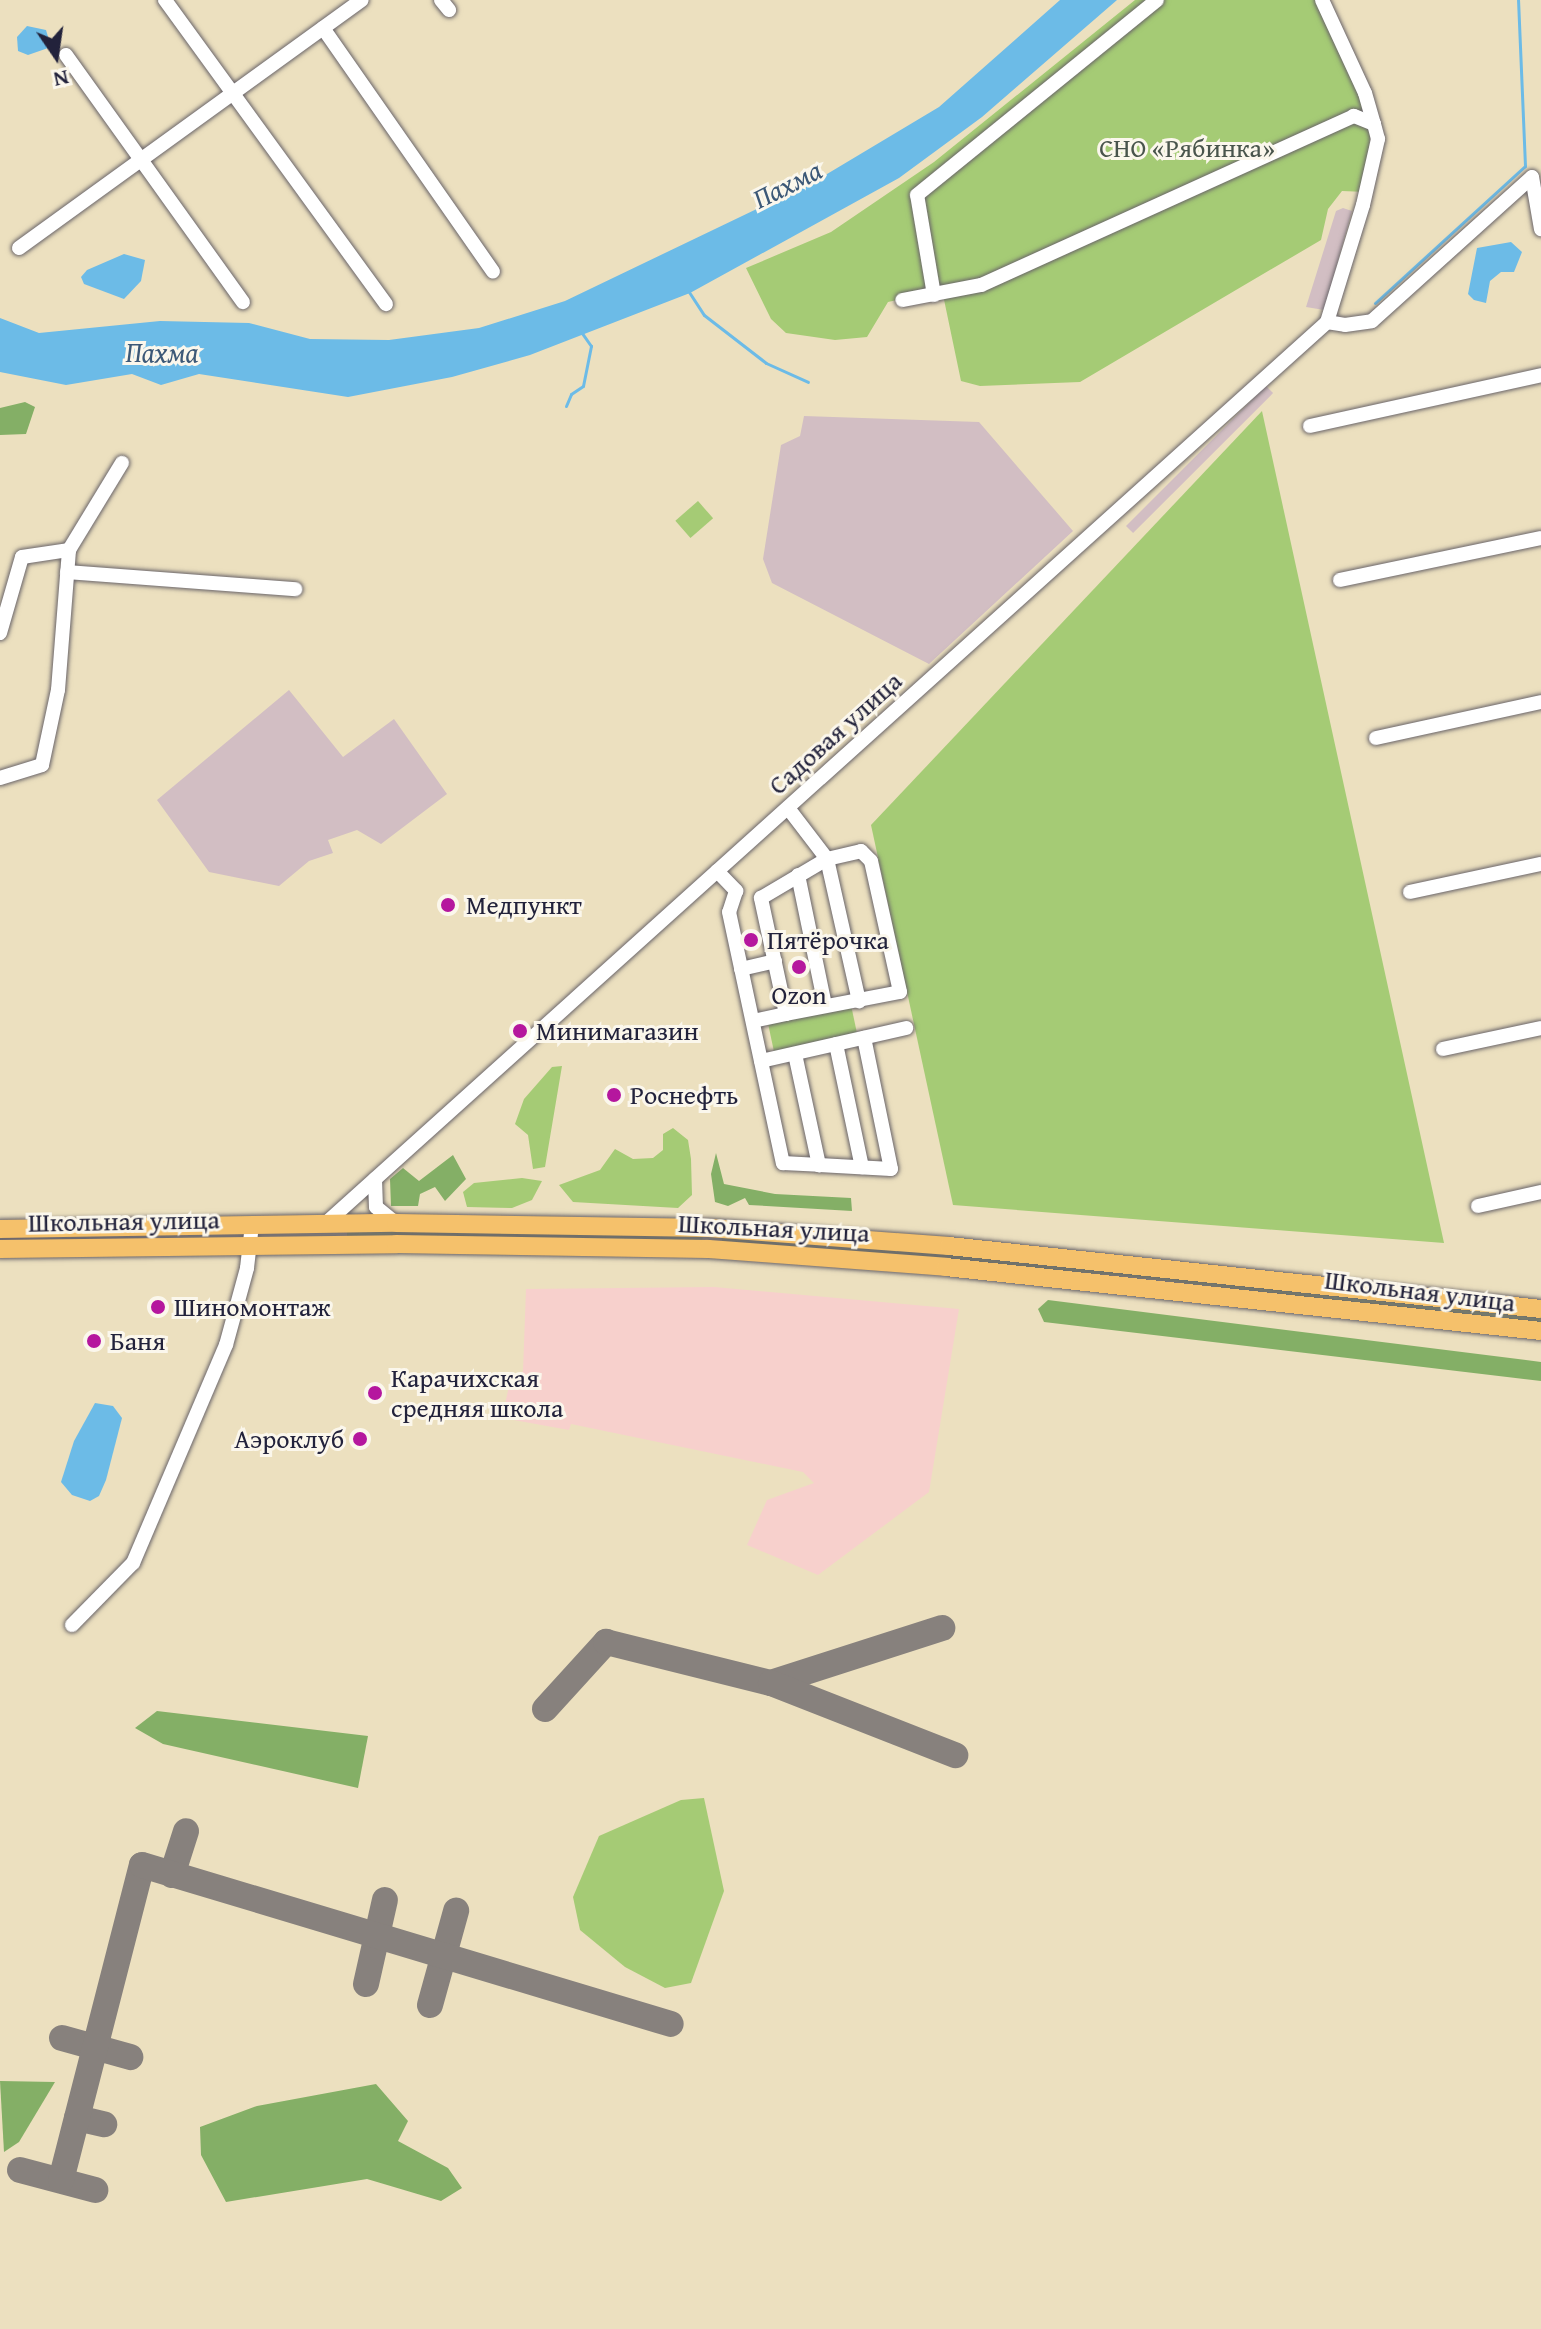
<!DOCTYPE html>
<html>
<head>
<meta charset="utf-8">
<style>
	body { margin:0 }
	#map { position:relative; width:1541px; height:2329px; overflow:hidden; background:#ece0bf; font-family:"Gentium Book Plus",serif }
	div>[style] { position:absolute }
	.built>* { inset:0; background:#f7d0cc }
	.industrial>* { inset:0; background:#d2bec3; transform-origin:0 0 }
	.green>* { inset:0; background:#a5cb75; transform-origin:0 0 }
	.forest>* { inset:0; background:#84af66 }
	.water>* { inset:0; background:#6cbbe7 }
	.stream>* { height:3px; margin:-1.5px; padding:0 1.5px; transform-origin:1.5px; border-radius:1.5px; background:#6cbbe7 }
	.taxiway>* { height:26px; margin:-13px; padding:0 13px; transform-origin:13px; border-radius:13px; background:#87817d }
	.roads { filter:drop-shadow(0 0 2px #696469) drop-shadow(0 0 2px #696469) }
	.minor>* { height:14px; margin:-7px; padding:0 7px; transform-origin:7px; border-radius:7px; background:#fff }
	.major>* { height:18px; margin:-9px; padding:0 9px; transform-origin:9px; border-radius:9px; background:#f5c16b }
	.dots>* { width:22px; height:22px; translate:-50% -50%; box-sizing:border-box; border:4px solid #fbf7ec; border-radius:50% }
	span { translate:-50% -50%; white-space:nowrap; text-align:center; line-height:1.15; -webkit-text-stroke:6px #fbf7ec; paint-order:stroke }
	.park-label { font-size:26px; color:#49554c }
	.street-label { font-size:26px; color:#22223b }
	.poi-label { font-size:26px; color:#22223b }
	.left { translate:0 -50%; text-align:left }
	.right { translate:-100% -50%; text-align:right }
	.water-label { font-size:28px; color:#3c5877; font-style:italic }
	.north { position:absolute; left:16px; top:16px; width:80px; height:80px; -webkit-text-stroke:6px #fbf7ec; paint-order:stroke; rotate:167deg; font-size:22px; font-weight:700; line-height:32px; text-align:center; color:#22223b }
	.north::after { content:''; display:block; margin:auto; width:28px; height:36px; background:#22223b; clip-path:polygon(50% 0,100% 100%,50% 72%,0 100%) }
</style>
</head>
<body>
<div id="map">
	<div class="built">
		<div style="clip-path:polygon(714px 1287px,959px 1309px,929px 1492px,818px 1575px,747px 1545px,767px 1500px,814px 1483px,803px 1472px,571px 1424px,569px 1430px,502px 1418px,509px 1386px,523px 1371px,526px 1289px)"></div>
	</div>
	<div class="industrial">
		<div style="clip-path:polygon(1343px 208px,1352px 211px,1324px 310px,1306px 307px,1336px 211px)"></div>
		<div style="left:1266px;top:386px;width:10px;height:198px;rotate:45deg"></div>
		<div style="clip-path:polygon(804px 416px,979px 422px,1073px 531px,929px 664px,772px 583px,763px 559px,781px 445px,800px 436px)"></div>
		<div style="clip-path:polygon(289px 690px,343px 757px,394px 719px,447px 794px,381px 844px,357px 830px,328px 840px,333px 853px,309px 861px,279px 886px,209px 872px,157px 800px)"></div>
	</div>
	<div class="green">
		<div style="clip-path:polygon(1135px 0,1327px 0,1371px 124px,1366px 192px,1342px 191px,1328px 209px,1321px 240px,1080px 382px,980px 386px,961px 381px,942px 290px,888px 302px,867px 337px,835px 340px,786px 333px,771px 319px,746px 268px,831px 232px,934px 162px)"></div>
		<div style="clip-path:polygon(1262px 411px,1444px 1243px,953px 1205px,871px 825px)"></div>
		<div style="left:698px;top:501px;width:23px;height:30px;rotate:49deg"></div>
		<div style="left:851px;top:1005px;width:33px;height:85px;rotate:78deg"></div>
		<div style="clip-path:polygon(562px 1066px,545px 1167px,533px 1169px,528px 1135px,515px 1124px,524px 1099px,552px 1067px)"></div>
		<div style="clip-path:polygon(673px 1128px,688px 1140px,691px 1159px,692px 1195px,678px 1208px,573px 1202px,559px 1185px,600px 1170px,615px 1149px,633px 1159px,653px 1158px,663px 1150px,663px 1134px)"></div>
		<div style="clip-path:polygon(522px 1178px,542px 1181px,532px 1200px,512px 1208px,467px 1207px,463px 1192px,474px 1183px)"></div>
		<div style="clip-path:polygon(347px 1230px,701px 1235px,703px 1238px,700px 1242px,347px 1237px)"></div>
		<div style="clip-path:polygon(722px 1236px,866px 1245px,1541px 1316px,1541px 1324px,1125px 1276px,722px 1242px)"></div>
		<div style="clip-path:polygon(704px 1798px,724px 1891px,691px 1983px,665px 1988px,625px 1967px,580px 1930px,573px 1897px,599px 1836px,681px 1800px)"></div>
	</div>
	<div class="forest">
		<div style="clip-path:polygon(25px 402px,35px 407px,26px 434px,0 435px,0 408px)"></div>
		<div style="clip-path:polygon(716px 1153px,724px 1184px,775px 1194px,851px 1198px,852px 1211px,749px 1205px,745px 1198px,728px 1206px,715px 1202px,711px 1174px)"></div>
		<div style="clip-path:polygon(453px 1155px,466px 1179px,445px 1201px,435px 1187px,420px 1194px,418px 1206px,391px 1206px,390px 1179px,403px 1168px,419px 1181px)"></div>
		<div style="clip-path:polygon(1048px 1300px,1541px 1362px,1541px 1381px,1044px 1322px,1038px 1309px)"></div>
		<div style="clip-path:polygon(157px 1711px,368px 1736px,358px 1788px,163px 1744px,135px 1728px)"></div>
		<div style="clip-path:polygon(0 2081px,55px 2082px,19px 2142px,4px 2152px)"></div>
		<div style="clip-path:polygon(376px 2084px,408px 2121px,398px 2141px,448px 2168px,462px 2188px,441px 2201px,367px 2179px,226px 2202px,201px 2155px,200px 2127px,257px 2106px)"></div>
	</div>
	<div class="water">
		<div style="clip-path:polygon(1060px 0,1117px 0,982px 117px,899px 178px,690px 293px,530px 355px,452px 377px,348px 397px,199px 374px,161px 385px,132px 374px,66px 385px,0 372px,0 318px,39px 333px,160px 321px,249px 323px,310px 339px,389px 340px,479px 328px,565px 301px,817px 180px,939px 107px)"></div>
		<div style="clip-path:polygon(27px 26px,46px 30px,51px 47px,28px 55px,18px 51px,17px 37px)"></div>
		<div style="clip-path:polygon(1511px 242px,1522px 252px,1514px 272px,1501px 272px,1490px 281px,1486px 303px,1474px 300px,1468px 294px,1477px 248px)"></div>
		<div style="clip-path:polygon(124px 254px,145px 260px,141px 281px,124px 299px,84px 284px,81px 277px,87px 270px)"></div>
		<div style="clip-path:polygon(95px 1403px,113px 1406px,122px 1418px,106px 1480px,99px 1496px,90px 1501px,72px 1495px,61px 1482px,74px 1441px)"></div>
	</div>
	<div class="stream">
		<div style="left:689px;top:292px;width:27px;rotate:57deg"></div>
		<div style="left:704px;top:315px;width:78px;rotate:37.7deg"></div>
		<div style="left:766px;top:363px;width:46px;rotate:24.3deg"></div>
		<div style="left:1375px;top:303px;width:203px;rotate:-42.4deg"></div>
		<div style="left:1525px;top:166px;width:166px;rotate:-92.4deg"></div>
		<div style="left:566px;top:406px;width:13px;rotate:-67deg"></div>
		<div style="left:571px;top:394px;width:14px;rotate:-34deg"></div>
		<div style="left:583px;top:386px;width:41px;rotate:-78.7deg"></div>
		<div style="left:591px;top:346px;width:16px;rotate:-125deg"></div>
	</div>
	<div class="taxiway">
		<div style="left:771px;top:1683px;width:180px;rotate:-17.8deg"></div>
		<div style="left:545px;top:1709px;width:91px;rotate:-47.7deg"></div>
		<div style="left:606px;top:1642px;width:170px;rotate:14deg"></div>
		<div style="left:771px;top:1683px;width:198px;rotate:21.4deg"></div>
		<div style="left:172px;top:1875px;width:46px;rotate:-72.3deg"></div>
		<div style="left:366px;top:1984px;width:86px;rotate:-77.3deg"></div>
		<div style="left:430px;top:2005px;width:98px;rotate:-74.5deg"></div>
		<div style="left:62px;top:2038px;width:71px;rotate:15.6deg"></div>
		<div style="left:77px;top:2118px;width:28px;rotate:13deg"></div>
		<div style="left:20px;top:2170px;width:78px;rotate:14.9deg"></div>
		<div style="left:61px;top:2180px;width:325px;rotate:-75.6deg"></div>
		<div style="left:142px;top:1865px;width:552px;rotate:16.73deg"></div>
	</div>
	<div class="roads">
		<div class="minor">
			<div style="left:165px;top:0;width:376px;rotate:54deg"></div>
			<div style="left:441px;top:0;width:13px;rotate:51deg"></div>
			<div style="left:1322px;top:0;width:102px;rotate:65.2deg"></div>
			<div style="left:1365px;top:93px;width:32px;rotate:74deg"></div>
			<div style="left:323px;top:28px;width:297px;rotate:55.1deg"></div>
			<div style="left:66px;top:55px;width:304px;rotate:54.4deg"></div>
			<div style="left:19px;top:248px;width:423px;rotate:-35.9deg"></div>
			<div style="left:934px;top:295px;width:101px;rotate:-99.6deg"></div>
			<div style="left:917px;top:195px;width:309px;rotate:-39.1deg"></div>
			<div style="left:1327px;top:322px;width:18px;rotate:9deg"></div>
			<div style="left:1345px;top:325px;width:27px;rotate:-8deg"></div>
			<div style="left:1372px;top:321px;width:215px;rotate:-42deg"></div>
			<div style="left:1532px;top:177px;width:53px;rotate:80.2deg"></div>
			<div style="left:1310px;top:426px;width:237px;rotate:-12.4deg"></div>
			<div style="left:67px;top:572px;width:229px;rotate:4.3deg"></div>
			<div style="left:1340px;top:580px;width:205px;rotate:-11.8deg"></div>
			<div style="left:0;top:633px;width:79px;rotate:-73.9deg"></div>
			<div style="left:22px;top:557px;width:48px;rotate:-8.5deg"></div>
			<div style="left:1376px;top:738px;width:169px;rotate:-12.3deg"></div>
			<div style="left:0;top:778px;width:44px;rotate:-17.2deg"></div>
			<div style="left:42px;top:765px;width:77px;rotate:-78deg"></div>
			<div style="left:58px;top:690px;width:140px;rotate:-85.5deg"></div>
			<div style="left:69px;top:550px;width:102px;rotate:-58.7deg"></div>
			<div style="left:788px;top:808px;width:64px;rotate:52.6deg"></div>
			<div style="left:827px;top:859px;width:146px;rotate:77.3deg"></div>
			<div style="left:861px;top:851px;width:14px;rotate:45deg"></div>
			<div style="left:871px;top:861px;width:134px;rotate:77.5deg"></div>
			<div style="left:900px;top:992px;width:116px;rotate:169.1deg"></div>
			<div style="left:786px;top:1014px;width:119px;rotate:-102.2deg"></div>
			<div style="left:761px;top:898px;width:77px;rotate:-30.6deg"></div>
			<div style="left:827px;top:859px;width:35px;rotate:-13deg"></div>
			<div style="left:717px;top:871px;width:28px;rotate:46deg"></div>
			<div style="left:736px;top:891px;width:22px;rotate:108deg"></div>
			<div style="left:729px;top:912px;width:257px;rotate:77.9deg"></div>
			<div style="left:783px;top:1163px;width:36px;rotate:3deg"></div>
			<div style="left:798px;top:875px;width:133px;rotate:78.3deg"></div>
			<div style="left:1410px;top:892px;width:134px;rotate:-12.1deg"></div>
			<div style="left:741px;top:969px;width:35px;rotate:-13deg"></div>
			<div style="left:753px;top:1021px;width:34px;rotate:-12deg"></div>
			<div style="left:836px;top:1044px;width:126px;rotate:78.1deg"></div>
			<div style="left:1443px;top:1049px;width:100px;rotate:-12.1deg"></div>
			<div style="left:795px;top:1054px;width:114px;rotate:77.8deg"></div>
			<div style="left:819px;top:1165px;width:72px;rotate:3.2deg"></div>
			<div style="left:891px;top:1169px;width:134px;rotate:-101.6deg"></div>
			<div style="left:761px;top:1061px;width:149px;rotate:-12.8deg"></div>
			<div style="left:375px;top:1179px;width:28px;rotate:88deg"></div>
			<div style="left:376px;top:1207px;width:26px;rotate:39deg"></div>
			<div style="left:1478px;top:1206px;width:65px;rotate:-12.5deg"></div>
			<div style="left:325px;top:1224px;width:1348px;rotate:-41.99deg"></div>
			<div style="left:1327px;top:322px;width:122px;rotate:-72.9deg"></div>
			<div style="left:1363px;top:205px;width:68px;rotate:-77.2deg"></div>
			<div style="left:1378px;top:139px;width:16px;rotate:-105deg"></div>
			<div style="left:1374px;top:124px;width:22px;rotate:-158deg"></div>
			<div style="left:1354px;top:116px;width:409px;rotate:155.6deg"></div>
			<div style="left:981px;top:285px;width:80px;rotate:169.2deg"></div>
			<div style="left:72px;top:1625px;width:87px;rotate:-45.5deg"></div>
			<div style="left:133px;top:1563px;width:237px;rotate:-66.9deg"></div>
			<div style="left:226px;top:1345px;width:80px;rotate:-74.7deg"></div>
			<div style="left:247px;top:1268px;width:43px;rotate:-83.4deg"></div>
		</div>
		<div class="major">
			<div style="left:0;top:1229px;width:396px;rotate:-0.9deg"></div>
			<div style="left:396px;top:1223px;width:313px;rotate:0.9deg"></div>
			<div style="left:709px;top:1228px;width:241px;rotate:4.3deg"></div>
			<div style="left:949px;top:1246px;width:595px;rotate:6.07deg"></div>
			<div style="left:0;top:1249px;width:396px;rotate:-0.7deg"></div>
			<div style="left:396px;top:1244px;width:312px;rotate:0.9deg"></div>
			<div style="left:708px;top:1249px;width:239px;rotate:4.3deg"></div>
			<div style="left:946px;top:1267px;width:598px;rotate:6.14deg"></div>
		</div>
	</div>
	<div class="dots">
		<div style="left:448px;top:905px;background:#b5179e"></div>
		<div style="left:751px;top:940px;background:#b5179e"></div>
		<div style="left:799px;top:967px;background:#b5179e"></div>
		<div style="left:520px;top:1031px;background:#b5179e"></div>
		<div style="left:614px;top:1095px;background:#b5179e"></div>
		<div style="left:158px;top:1307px;background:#b5179e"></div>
		<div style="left:94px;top:1341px;background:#b5179e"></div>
		<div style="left:375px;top:1393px;background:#b5179e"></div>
		<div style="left:360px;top:1439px;background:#b5179e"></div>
	</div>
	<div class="park-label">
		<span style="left:1187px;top:148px">СНО «Рябинка»</span>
	</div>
	<div class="street-label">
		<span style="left:835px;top:733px;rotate:-42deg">Садовая улица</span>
		<span style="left:124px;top:1221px;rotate:-1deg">Школьная улица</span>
		<span style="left:774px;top:1228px;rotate:3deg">Школьная улица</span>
		<span style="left:1420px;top:1291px;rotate:7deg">Школьная улица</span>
	</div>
	<div class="poi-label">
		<span class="left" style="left:466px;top:905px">Медпункт</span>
		<span class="left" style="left:767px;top:940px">Пятёрочка</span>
		<span style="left:799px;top:995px">Ozon</span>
		<span class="left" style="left:536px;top:1031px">Минимагазин</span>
		<span class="left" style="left:630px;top:1095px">Роснефть</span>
		<span class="left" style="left:174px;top:1307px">Шиномонтаж</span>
		<span class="left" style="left:110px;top:1341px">Баня</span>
		<span class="left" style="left:391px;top:1393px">Карачихская<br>средняя школа</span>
		<span class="right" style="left:344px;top:1439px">Аэроклуб</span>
	</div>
	<div class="water-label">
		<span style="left:787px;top:184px;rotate:-27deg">Пахма</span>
		<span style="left:162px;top:352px">Пахма</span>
	</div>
	<div class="north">N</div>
</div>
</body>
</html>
